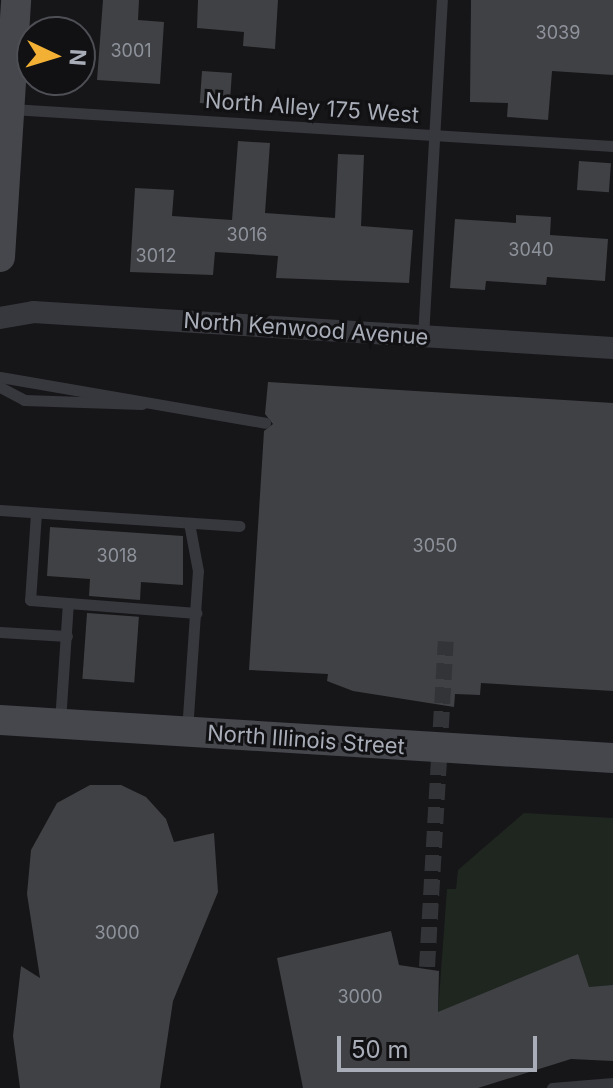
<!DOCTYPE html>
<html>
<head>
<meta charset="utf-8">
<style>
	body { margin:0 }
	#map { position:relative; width:613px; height:1088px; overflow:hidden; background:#161618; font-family:Inter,sans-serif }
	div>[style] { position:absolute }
	.green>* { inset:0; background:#1e261f }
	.building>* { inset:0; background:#404145; transform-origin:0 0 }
	.pedestrian-tunnel>* { height:16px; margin-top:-8px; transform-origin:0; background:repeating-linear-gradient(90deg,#333438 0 16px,transparent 0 24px) }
	.service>* { height:11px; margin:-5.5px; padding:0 5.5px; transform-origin:5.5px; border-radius:5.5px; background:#37383d }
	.minor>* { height:22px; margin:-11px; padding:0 11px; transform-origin:11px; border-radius:11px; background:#37383d }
	.secondary>* { height:30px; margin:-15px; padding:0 15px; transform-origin:15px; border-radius:15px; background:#45474d }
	span { translate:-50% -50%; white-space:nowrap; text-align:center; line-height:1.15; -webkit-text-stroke:6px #111113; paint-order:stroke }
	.number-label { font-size:18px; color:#8e929b }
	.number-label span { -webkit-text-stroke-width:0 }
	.street-label { font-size:22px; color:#a8adb8 }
	.north { position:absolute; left:16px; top:16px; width:80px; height:80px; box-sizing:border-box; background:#111113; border:2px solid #4d4f55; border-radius:50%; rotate:94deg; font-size:22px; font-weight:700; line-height:32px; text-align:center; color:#a8adb8 }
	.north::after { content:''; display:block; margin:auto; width:28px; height:36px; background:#f2b134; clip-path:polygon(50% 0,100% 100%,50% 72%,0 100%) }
	.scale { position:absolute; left:337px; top:1036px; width:200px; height:36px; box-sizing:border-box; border:4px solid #a8adb8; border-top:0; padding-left:10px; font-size:24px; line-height:28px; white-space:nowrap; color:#a8adb8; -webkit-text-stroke:6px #111113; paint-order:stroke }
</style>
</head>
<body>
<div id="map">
	<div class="green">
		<div style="clip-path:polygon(524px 813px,613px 818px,613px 1061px,438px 1012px,447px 889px,456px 889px,458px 870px)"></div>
	</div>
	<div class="building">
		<div style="clip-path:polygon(103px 0,139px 0,138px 20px,164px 22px,160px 84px,97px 80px)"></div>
		<div style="clip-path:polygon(198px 0,278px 0,275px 49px,243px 46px,244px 32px,197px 28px)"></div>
		<div style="clip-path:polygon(471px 0,613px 0,613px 75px,552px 71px,548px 120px,507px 117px,508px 103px,470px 102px)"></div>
		<div style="left:202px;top:71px;width:30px;height:32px;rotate:4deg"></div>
		<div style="clip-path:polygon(238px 141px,270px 143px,265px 213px,335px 218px,338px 154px,364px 155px,361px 226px,413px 230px,409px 283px,276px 278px,278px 256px,215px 252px,213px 275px,130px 272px,135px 188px,174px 190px,172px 216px,232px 220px)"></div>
		<div style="left:579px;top:161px;width:32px;height:29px;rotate:4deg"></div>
		<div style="clip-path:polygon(516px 215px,551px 217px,550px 235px,608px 239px,605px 281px,547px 277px,546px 285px,486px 281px,485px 290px,450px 288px,455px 219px,516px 223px)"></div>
		<div style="clip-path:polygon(268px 382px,613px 403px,613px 691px,481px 683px,480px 695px,455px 694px,454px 707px,353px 691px,327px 681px,328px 674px,249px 670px,264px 431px,273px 424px,265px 414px)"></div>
		<div style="clip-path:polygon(50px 527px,183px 536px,183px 585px,141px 582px,140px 600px,89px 596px,90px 579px,47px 576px)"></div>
		<div style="left:87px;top:613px;width:52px;height:66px;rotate:4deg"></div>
		<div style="clip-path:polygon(90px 785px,121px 785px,146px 797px,166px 819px,174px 842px,214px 833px,218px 892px,173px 1001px,160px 1088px,20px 1088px,13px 1036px,21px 966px,40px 978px,27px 894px,31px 850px,57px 803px)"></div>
		<div style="clip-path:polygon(391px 931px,399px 965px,439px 971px,438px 1012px,578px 954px,589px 987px,613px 985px,613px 1061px,571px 1059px,478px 1088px,303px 1088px,277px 958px)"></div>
	</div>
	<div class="pedestrian-tunnel">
		<div style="left:427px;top:967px;width:326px;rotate:-86.7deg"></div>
	</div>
	<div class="service">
		<div style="left:11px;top:109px;width:603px;rotate:3.52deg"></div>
		<div style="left:423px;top:337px;width:338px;rotate:-86.8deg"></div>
		<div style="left:0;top:377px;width:269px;rotate:9.8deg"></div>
		<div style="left:0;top:387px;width:27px;rotate:28deg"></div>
		<div style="left:24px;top:400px;width:118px;rotate:1.9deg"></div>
		<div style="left:0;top:510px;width:240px;rotate:3.8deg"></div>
		<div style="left:36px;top:513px;width:87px;rotate:93.9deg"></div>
		<div style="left:30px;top:600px;width:167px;rotate:4.5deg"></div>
		<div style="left:0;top:632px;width:67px;rotate:3.4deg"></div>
		<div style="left:60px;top:722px;width:119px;rotate:-86.2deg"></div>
		<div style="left:187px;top:731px;width:160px;rotate:-86.1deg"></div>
		<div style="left:198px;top:571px;width:49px;rotate:-100.6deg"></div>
		<div style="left:552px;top:1088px;width:61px;rotate:-4.7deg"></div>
	</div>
	<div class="minor">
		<div style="left:0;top:318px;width:34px;rotate:-10deg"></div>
		<div style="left:33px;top:312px;width:581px;rotate:3.55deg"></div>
	</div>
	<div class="secondary">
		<div style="left:0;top:257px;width:257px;rotate:-86.4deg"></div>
		<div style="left:0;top:720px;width:614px;rotate:3.55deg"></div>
	</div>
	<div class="number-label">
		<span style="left:558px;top:33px">3039</span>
		<span style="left:131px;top:51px">3001</span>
		<span style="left:247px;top:235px">3016</span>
		<span style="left:531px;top:250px">3040</span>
		<span style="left:156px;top:256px">3012</span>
		<span style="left:435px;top:546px">3050</span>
		<span style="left:117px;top:556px">3018</span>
		<span style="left:117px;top:933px">3000</span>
		<span style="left:360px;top:997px">3000</span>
	</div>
	<div class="street-label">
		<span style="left:312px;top:108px;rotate:4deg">North Alley 175 West</span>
		<span style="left:306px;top:329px;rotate:4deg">North Kenwood Avenue</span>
		<span style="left:306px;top:740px;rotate:4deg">North Illinois Street</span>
	</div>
	<div class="north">N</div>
	<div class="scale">50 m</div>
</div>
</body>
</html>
